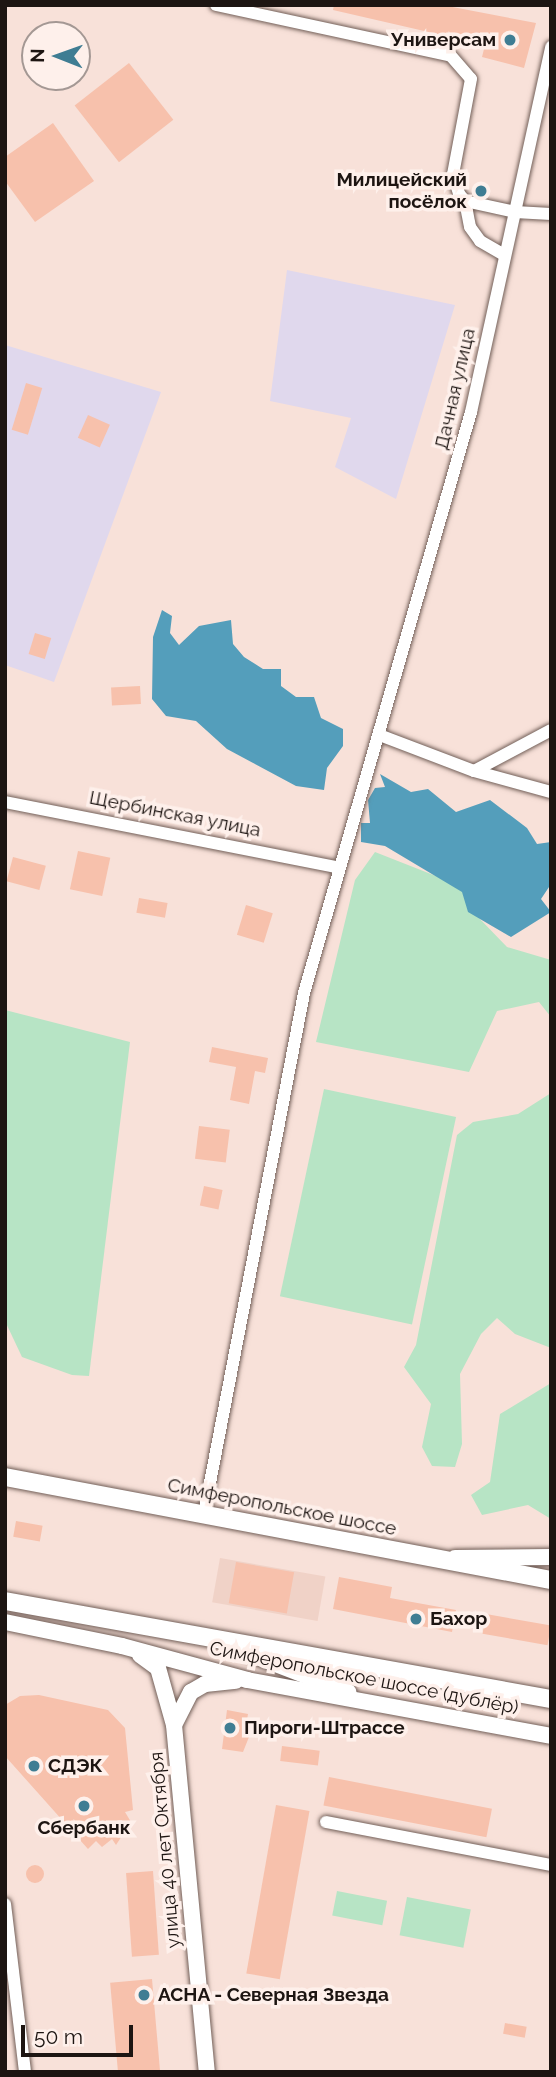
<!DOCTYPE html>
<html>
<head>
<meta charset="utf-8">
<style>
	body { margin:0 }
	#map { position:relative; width:556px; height:2077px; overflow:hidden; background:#f8e1d9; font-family:Raleway,sans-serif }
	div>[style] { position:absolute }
	.built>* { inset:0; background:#f0d2c7; transform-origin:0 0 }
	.industrial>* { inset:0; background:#e0d8ed }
	.green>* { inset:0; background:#b7e4c5; transform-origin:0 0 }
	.water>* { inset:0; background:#549ebb }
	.building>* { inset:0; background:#f7c1ac; transform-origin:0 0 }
	.round { border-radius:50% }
	.roads { filter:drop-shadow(0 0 2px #725f58) drop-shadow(0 0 2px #725f58) }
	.street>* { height:12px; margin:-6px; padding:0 6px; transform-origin:6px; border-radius:6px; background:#fff }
	.secondary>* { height:16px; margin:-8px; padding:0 8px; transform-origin:8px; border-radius:8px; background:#fff }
	.primary>* { height:18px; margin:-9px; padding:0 9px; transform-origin:9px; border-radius:9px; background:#fff }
	.dots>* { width:19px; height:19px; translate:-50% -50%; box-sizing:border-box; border:4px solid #fef0eb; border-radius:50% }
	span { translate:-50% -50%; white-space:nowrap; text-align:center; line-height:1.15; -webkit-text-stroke:7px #fef0eb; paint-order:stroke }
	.poi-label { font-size:19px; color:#1d1512; font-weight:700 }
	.right { translate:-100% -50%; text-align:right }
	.left { translate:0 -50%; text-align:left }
	.street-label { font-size:19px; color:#1d1512 }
	.frame { position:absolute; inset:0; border:7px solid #1d1512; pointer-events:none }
	.north { position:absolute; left:21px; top:21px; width:70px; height:70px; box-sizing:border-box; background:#fef0eb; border:2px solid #a49894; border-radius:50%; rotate:271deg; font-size:19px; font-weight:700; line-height:28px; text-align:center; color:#1d1512 }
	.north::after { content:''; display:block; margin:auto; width:24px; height:32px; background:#3f7d93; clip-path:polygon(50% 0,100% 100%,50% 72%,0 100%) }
	.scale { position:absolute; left:21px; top:2025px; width:112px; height:32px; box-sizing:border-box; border:4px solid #1d1512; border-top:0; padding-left:9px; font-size:21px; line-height:24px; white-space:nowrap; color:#1d1512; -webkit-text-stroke:5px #fef0eb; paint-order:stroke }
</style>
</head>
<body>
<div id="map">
	<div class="built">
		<div style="left:220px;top:1558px;width:107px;height:45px;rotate:10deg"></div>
	</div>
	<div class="industrial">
		<div style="clip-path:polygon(287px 270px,455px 305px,396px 499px,335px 467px,351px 418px,270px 401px)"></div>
		<div style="clip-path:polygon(5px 345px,161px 392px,54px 682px,5px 665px)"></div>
	</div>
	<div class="green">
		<div style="clip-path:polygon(375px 852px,474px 891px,478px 917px,507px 947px,551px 960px,551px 1017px,539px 1002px,497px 1011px,469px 1072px,316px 1042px,355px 880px)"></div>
		<div style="clip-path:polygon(5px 1010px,130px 1042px,89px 1376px,72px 1375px,22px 1357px,5px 1321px)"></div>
		<div style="left:324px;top:1089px;width:135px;height:212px;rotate:12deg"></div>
		<div style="clip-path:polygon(551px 1093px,551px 1348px,515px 1334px,497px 1318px,481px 1334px,460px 1374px,462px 1444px,455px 1467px,432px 1466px,422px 1447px,431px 1404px,404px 1367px,416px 1345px,457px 1135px,473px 1122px,518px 1114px)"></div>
		<div style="clip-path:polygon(551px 1383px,551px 1519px,528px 1505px,482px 1515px,471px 1495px,490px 1482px,500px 1414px)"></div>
		<div style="left:337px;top:1891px;width:51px;height:25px;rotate:11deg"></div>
		<div style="left:407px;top:1897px;width:65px;height:39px;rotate:11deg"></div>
	</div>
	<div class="water">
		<div style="clip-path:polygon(162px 610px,172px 616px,170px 633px,179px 645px,199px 626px,231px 620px,233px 644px,244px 657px,263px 669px,281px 669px,281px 686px,296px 697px,314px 697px,321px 718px,343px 729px,343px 746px,327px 768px,324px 790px,296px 786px,227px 749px,196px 721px,166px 716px,152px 699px,153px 637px)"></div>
		<div style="clip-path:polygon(380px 774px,411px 792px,428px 789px,456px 812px,490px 800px,527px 828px,537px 844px,551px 842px,551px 884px,541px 899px,551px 912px,511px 937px,468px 912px,462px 892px,385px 846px,361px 842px,361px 823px,370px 823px,368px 800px,375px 788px,385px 787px)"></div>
	</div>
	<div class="building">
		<div style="clip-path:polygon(334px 5px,442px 5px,536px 23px,524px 68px,482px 57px,485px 45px,333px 10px)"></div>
		<div style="left:129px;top:63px;width:72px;height:69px;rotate:52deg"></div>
		<div style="clip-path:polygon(53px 123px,94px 181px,35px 222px,5px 181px,5px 157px)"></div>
		<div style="left:26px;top:383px;width:17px;height:49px;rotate:17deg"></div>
		<div style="left:88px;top:415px;width:24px;height:25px;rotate:24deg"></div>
		<div style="left:35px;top:633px;width:17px;height:22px;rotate:17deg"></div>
		<div style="left:140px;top:686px;width:18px;height:29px;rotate:87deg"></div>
		<div style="left:78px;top:851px;width:33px;height:39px;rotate:12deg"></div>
		<div style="left:13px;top:857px;width:34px;height:25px;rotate:15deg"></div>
		<div style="left:139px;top:898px;width:29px;height:15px;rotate:10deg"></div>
		<div style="left:246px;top:905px;width:28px;height:31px;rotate:17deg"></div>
		<div style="clip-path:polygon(212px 1047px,268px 1058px,265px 1073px,255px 1071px,249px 1104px,230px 1100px,236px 1067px,209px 1062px)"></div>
		<div style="left:199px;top:1126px;width:31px;height:33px;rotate:7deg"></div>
		<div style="left:204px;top:1186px;width:19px;height:20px;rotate:12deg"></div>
		<div style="left:16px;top:1521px;width:27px;height:16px;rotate:10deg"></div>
		<div style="left:236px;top:1562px;width:59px;height:42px;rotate:10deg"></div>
		<div style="clip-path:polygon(339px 1577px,392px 1587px,390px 1598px,456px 1610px,452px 1632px,333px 1609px)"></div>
		<div style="left:486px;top:1614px;width:66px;height:20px;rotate:10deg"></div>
		<div style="clip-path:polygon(39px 1695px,108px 1710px,125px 1728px,133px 1810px,125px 1812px,131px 1822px,116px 1845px,112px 1839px,102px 1847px,96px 1841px,88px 1849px,5px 1756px,5px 1705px,20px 1696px)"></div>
		<div style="clip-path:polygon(227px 1710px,248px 1714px,246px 1726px,253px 1727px,243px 1752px,222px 1749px)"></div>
		<div style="left:282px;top:1746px;width:38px;height:15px;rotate:7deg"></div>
		<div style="left:329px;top:1777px;width:166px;height:29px;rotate:11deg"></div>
		<div style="left:276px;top:1805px;width:34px;height:171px;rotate:10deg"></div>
		<div class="round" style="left:26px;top:1865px;width:18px;height:18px"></div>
		<div style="left:153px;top:1871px;width:84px;height:27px;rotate:86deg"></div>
		<div style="left:152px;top:1979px;width:93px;height:42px;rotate:85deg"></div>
		<div style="left:505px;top:2023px;width:22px;height:11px;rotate:10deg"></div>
	</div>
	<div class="roads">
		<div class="street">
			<div style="left:216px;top:5px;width:240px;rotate:12.2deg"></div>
			<div style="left:451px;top:56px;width:30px;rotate:49deg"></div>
			<div style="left:471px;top:79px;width:97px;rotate:100.7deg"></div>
			<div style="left:453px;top:174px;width:21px;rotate:73deg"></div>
			<div style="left:459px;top:194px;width:9px;rotate:49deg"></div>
			<div style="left:465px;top:201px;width:51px;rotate:12.4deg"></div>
			<div style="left:515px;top:212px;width:36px;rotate:3deg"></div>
			<div style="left:465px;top:201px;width:26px;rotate:79deg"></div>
			<div style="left:470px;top:227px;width:17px;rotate:54deg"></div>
			<div style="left:480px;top:241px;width:28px;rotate:30deg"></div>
			<div style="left:382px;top:736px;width:98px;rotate:20.8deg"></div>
			<div style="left:474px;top:771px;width:80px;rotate:15.3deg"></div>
			<div style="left:474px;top:771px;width:87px;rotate:-28deg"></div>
			<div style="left:5px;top:802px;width:337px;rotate:11.1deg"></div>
			<div style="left:204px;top:1514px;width:531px;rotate:-79.13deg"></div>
			<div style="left:304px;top:993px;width:605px;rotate:-73.96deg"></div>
			<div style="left:471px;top:412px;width:374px;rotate:-77.6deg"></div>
			<div style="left:326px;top:1822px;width:229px;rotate:10.8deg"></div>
			<div style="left:5px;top:1904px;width:169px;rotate:83.2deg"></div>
		</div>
		<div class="secondary">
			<div style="left:455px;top:1558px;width:96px;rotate:-0.6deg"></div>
			<div style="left:5px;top:1622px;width:119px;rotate:11.6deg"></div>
			<div style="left:122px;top:1646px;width:130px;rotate:15.2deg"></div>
			<div style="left:247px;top:1680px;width:309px;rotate:10.4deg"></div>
			<div style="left:229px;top:1646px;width:128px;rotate:21.1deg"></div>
			<div style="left:140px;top:1655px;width:22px;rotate:36deg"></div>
			<div style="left:158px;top:1668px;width:59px;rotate:74.3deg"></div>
			<div style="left:174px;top:1725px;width:349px;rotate:84.6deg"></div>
			<div style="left:175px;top:1723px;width:35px;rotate:-63deg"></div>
			<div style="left:191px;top:1692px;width:16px;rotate:-30deg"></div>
			<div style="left:205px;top:1684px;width:31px;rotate:-6deg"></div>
		</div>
		<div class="primary">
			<div style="left:5px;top:1477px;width:556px;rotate:10.68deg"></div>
			<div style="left:5px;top:1601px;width:555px;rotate:10.18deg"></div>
		</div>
	</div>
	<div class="dots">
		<div style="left:510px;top:40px;background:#3f7d93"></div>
		<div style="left:481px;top:191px;background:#3f7d93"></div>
		<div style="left:416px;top:1619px;background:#3f7d93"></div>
		<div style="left:230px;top:1728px;background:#3f7d93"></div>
		<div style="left:34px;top:1766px;background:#3f7d93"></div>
		<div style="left:84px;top:1806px;background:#3f7d93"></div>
		<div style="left:144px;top:1995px;background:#3f7d93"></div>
	</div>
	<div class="poi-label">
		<span class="right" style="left:496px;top:40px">Универсам</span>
		<span class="right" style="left:467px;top:191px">Милицейский<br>посёлок</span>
		<span class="left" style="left:430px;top:1619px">Бахор</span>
		<span class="left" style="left:244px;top:1728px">Пироги-Штрассе</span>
		<span class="left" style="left:48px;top:1766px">СДЭК</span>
		<span style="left:84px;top:1828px">Сбербанк</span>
		<span class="left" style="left:158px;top:1995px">АСНА - Северная Звезда</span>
	</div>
	<div class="street-label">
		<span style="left:455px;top:389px;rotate:-77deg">Дачная улица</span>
		<span style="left:175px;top:814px;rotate:11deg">Щербинская улица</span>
		<span style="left:282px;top:1507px;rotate:11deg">Симферопольское шоссе</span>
		<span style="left:364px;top:1678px;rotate:11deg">Симферопольское шоссе (дублёр)</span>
		<span style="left:165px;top:1850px;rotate:-95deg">улица 40 лет Октября</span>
	</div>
	<div class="frame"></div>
	<div class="north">N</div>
	<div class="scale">50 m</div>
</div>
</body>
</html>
